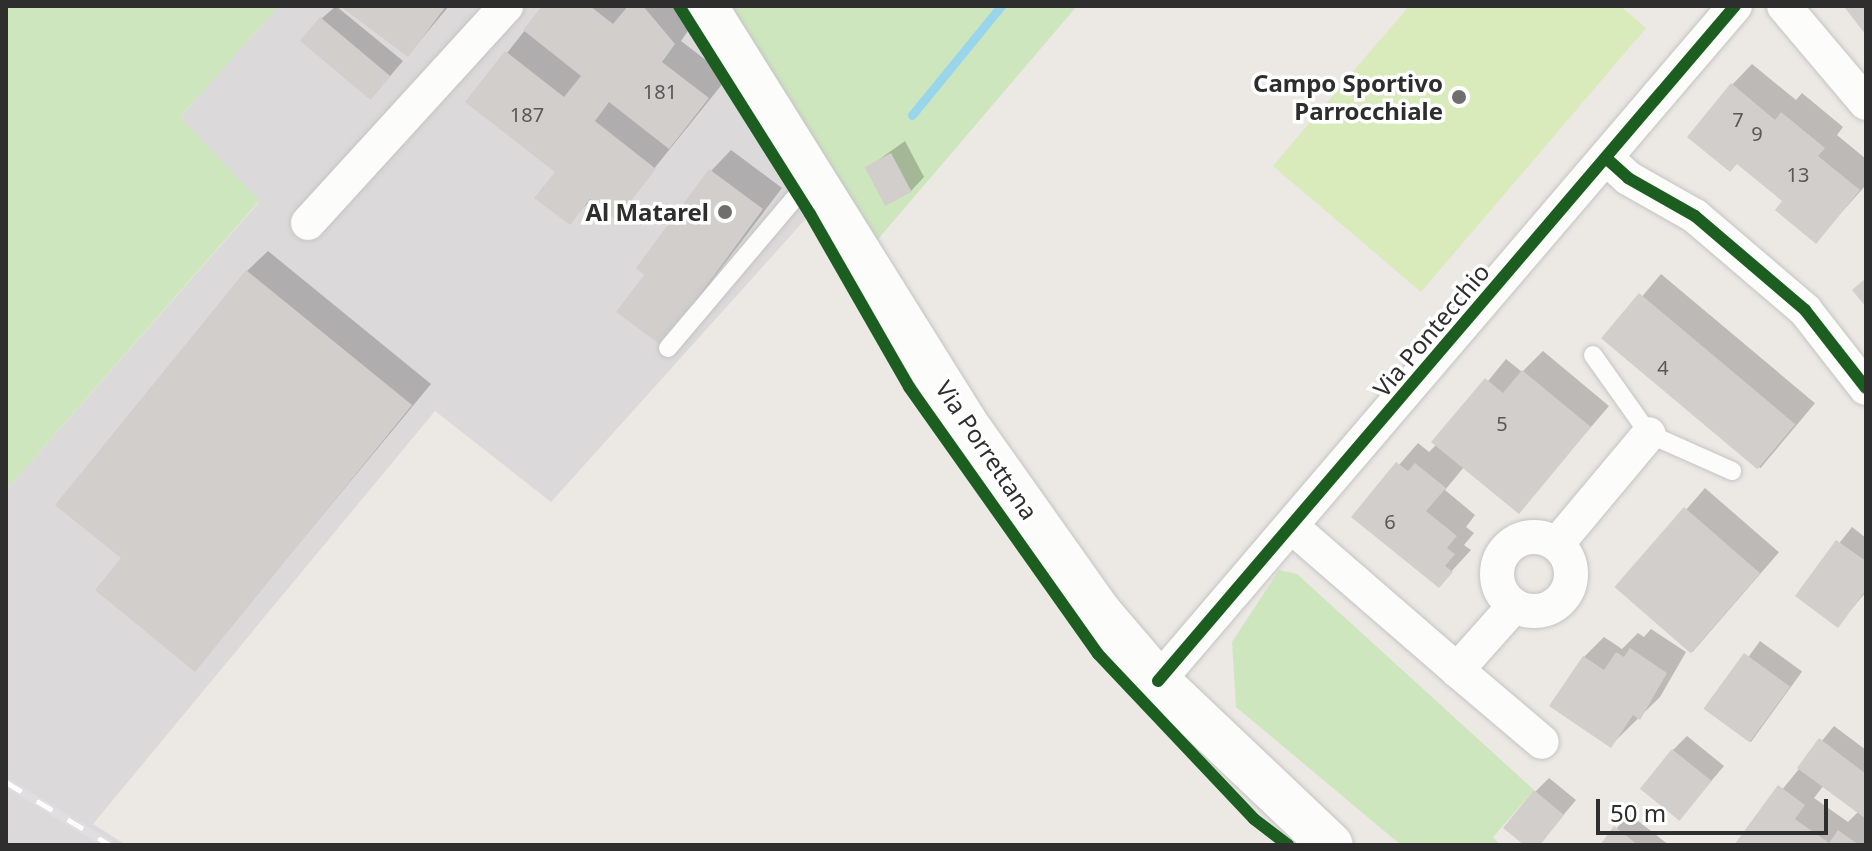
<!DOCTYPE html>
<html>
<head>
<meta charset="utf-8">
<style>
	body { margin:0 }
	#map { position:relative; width:1872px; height:851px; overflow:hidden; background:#ece8e4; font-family:"Noto Sans",sans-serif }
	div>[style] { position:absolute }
	.industrial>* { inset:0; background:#dcd9db }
	.green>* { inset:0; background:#cee6be }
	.pitch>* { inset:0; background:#d9eabb }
	.shadow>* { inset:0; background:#0003; transform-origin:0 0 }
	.stream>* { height:9px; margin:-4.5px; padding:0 4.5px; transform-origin:4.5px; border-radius:4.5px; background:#99d6ec }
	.building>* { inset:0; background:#d1cecb; transform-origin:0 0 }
	.roads { filter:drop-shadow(0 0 2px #c5c4c5) drop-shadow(0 0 2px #c5c4c5) }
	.lane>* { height:18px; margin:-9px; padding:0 9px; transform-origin:9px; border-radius:9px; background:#fcfcfb }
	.street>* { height:34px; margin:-17px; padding:0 17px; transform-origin:17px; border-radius:17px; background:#fcfcfb }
	.street>.ring { margin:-17px; padding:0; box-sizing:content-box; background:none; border:34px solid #fcfcfb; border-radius:50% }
	.secondary>* { height:44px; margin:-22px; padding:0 22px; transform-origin:22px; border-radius:22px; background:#fcfcfb }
	.rail>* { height:9px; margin-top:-4.5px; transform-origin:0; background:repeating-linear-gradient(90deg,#fff 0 18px,#dfdfe1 0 36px); box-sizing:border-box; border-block:2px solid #dfdfe1 }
	.cycleway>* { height:12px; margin:-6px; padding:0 6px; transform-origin:6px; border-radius:6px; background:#1b5e20 }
	.dots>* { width:22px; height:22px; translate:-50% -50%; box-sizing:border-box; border:4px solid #fff; border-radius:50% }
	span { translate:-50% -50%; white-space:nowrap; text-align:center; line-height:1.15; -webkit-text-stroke:7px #fff; paint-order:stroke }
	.number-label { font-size:20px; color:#585857 }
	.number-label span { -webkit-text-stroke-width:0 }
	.poi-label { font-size:24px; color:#2e2e2e; font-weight:700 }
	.right { translate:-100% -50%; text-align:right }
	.street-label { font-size:24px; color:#2e2e2e }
	.frame { position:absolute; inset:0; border:8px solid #2e2e2e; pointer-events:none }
	.scale { position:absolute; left:1596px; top:799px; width:232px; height:36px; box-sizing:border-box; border:4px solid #2e2e2e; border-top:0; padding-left:10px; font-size:24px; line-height:28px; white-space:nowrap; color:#2e2e2e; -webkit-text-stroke:6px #fff; paint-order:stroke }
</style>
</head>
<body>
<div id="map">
	<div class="industrial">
		<div style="clip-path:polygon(279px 6px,688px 6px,810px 214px,551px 502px,435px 411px,93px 824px,126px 845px,6px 845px,6px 490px,259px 202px,180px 117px)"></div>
	</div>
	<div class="green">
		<div style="clip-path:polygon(6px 6px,279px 6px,180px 117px,259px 201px,6px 490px)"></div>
		<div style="clip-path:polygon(688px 6px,1077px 6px,856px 265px)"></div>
		<div style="clip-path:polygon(1279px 570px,1297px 574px,1534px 790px,1493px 837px,1500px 845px,1401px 845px,1236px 707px,1232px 642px)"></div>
	</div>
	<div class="pitch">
		<div style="clip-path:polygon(1409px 6px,1620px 6px,1646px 28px,1421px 292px,1273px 166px)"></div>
	</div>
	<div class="shadow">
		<div style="clip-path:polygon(336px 6px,403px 61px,372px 97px,321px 19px)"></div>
		<div style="clip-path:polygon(343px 6px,449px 6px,408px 55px)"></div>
		<div style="clip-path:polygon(544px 6px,680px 6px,694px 22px,681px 41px,728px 77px,615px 217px,592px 199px,569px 222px,558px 172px,507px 53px)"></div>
		<div style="clip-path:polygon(1752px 64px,1796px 100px,1802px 93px,1843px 127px,1837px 135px,1866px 159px,1866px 185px,1816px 241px,1785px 201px,1732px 85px)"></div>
		<div style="clip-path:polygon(905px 141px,924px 177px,911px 191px,867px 168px)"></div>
		<div style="clip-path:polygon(731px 150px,782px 188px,675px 329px,647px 274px,711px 171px)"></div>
		<div style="clip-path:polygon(268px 251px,431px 384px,195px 669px,124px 558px,247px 271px)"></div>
		<div style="left:1661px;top:274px;width:201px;height:85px;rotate:40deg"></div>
		<div style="clip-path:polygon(1543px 351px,1609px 406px,1518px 512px,1464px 467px,1445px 490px,1475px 515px,1466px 527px,1474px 533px,1464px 545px,1471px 550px,1439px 585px,1354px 517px,1418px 443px,1429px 452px,1437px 444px,1506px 359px,1522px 372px)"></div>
		<div style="left:1705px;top:488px;width:98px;height:132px;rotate:41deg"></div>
		<div style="clip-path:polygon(1852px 527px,1866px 538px,1866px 592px,1838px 625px,1798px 596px)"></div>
		<div style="clip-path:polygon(1651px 629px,1686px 652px,1660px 697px,1611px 745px,1584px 657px,1604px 637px,1622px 649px,1638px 633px,1644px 637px)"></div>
		<div style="left:1760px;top:641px;width:52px;height:87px;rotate:36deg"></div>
		<div style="clip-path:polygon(evenodd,1834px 726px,1866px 750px,1866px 845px,1737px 845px,1834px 726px,1824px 785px,1859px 811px,1848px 822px,1814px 798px,1824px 785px)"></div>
		<div style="clip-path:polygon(1687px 736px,1724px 766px,1680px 818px,1673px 750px)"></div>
		<div style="clip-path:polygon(1549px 778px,1576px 800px,1538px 845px,1528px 845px,1535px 792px)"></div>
		<div style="clip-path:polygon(1629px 814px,1669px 845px,1602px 845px)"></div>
	</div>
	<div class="stream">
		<div style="left:912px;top:115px;width:141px;rotate:-50.8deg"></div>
	</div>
	<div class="building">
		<div style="clip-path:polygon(340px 6px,446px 6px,408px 57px)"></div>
		<div style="clip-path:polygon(542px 6px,590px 6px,613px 24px,628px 6px,643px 6px,675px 44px,662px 62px,709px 98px,669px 149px,609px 102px,595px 121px,656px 169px,616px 220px,590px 199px,570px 225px,534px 198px,555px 172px,465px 102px,505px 51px,564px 97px,581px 76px,523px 30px)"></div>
		<div style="clip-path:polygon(1847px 6px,1866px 6px,1866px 35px,1845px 8px)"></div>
		<div style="left:320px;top:17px;width:92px;height:31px;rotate:40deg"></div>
		<div style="clip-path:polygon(1731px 83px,1775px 120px,1781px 112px,1825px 148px,1818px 156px,1860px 190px,1816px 244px,1775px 210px,1782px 201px,1737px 164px,1730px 172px,1687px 137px)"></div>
		<div style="left:891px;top:153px;width:44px;height:30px;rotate:62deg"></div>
		<div style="clip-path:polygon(709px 169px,763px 209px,662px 346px,616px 312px,644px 275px,636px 268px)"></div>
		<div style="clip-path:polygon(246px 270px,412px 405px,195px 672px,95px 590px,121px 558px,55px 505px)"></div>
		<div style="clip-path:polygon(1866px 278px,1866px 307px,1852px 290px)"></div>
		<div style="left:1639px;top:293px;width:204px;height:59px;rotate:40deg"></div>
		<div style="clip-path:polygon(1522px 370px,1591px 427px,1519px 514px,1431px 442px,1485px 378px,1503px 393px)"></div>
		<div style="clip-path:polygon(1396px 462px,1408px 471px,1415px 463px,1446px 488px,1426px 511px,1457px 536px,1447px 548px,1455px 554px,1445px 566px,1453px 572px,1439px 588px,1351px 517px)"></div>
		<div style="left:1684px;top:507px;width:101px;height:106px;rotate:41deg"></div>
		<div style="clip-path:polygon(1836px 540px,1866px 561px,1866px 590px,1838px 628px,1795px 596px)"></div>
		<div style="clip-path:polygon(1630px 648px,1667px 673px,1640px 720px,1633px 715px,1611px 748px,1549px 706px,1583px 656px,1604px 670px,1616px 652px,1624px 657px)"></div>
		<div style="left:1744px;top:653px;width:57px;height:69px;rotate:36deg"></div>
		<div style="clip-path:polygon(1819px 738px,1866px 774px,1866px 819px,1797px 768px)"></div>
		<div style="left:1672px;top:749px;width:51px;height:51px;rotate:39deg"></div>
		<div style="clip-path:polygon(1778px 785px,1805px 805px,1795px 819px,1829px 843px,1838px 830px,1859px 845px,1734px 845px)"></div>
		<div style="clip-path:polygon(1534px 790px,1564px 815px,1540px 845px,1524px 845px,1503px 828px)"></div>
		<div style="clip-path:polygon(1614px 826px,1638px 845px,1600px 845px)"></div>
	</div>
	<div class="roads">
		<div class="lane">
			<div style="left:668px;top:348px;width:221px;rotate:-49.8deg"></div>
			<div style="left:1593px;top:355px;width:97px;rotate:54.7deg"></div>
			<div style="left:1649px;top:434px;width:91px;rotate:24deg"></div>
		</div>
		<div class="street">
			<div style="left:1784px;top:6px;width:127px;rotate:49.8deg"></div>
			<div style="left:1606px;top:158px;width:30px;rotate:42deg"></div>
			<div style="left:1628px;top:178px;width:77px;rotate:29.6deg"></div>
			<div style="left:1695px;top:216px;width:145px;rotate:40.5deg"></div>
			<div style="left:1805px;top:310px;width:99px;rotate:52deg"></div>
			<div style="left:308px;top:223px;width:294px;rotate:-47.6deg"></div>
			<div style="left:1292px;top:527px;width:218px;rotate:40.9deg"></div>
			<div class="ring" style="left:1497px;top:537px;width:40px;height:40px"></div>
			<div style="left:1557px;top:544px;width:143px;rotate:-50.1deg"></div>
			<div style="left:1514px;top:606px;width:86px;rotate:131.7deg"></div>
			<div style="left:1457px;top:670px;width:111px;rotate:40.3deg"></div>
			<div style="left:1158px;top:681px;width:888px;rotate:-49.48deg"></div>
		</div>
		<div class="secondary">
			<div style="left:705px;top:6px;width:493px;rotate:58deg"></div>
			<div style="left:966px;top:424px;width:232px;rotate:54.7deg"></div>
			<div style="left:1100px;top:613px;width:89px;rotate:49.5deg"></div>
			<div style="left:1158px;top:681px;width:238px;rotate:43.5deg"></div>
		</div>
	</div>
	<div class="rail">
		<div style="left:6px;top:782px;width:122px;rotate:31.2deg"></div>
	</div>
	<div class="cycleway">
		<div style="left:679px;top:6px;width:246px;rotate:57.8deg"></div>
		<div style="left:810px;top:214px;width:199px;rotate:60.2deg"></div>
		<div style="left:909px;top:387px;width:327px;rotate:54.7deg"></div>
		<div style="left:1098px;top:654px;width:227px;rotate:46.6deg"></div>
		<div style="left:1254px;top:819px;width:43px;rotate:37.4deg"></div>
		<div style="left:1606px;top:158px;width:30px;rotate:42deg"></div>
		<div style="left:1628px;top:178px;width:77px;rotate:29.6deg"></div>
		<div style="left:1695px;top:216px;width:145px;rotate:40.5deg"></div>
		<div style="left:1805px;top:310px;width:99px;rotate:52deg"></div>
		<div style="left:1158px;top:681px;width:888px;rotate:-49.48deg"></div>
	</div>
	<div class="dots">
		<div style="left:1459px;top:97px;background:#706f6e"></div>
		<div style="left:725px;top:212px;background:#706f6e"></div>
	</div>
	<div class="number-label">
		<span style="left:660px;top:91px">181</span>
		<span style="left:527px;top:114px">187</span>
		<span style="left:1738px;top:119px">7</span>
		<span style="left:1757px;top:133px">9</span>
		<span style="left:1798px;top:174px">13</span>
		<span style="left:1663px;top:367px">4</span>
		<span style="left:1502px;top:423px">5</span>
		<span style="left:1390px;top:521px">6</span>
	</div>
	<div class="poi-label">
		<span class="right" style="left:1443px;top:97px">Campo Sportivo<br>Parrocchiale</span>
		<span class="right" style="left:709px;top:212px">Al Matarel</span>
	</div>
	<div class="street-label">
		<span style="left:1431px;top:330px;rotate:-50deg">Via Pontecchio</span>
		<span style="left:987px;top:450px;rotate:56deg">Via Porrettana</span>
	</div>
	<div class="frame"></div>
	<div class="scale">50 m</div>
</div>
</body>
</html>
